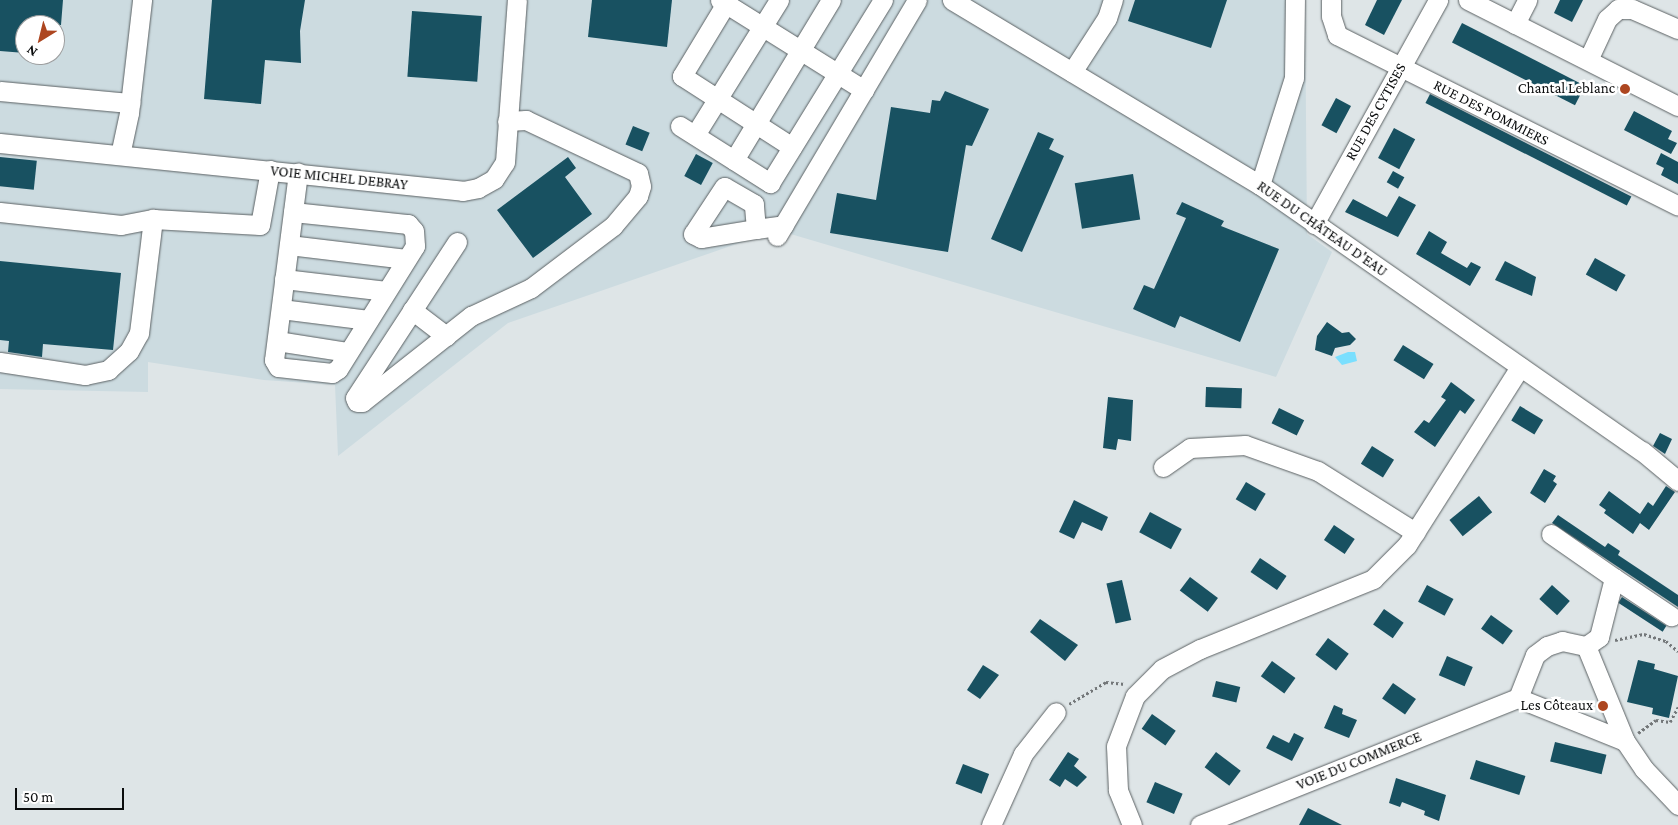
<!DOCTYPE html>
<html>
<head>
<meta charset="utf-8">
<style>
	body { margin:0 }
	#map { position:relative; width:1678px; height:825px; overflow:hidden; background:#dee5e7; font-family:"Crimson Pro",serif }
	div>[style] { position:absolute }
	.built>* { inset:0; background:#ccdbe0 }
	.green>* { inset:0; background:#7adffe }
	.building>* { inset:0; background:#185161; transform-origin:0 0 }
	.path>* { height:2.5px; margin-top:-1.25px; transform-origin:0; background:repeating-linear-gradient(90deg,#737779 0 2.5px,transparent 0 5px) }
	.roads { filter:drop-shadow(0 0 1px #5b6163) drop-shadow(0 0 1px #5b6163) }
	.minor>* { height:19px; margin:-9.5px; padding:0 9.5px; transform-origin:9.5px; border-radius:9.5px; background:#fff }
	.dots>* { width:14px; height:14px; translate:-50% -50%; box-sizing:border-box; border:2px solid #fff; border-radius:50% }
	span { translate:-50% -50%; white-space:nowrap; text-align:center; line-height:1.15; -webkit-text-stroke:5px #fff; paint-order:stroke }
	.poi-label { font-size:15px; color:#0b0d0e }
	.right { translate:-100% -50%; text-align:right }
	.street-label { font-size:15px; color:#0b0d0e }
	.north { position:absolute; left:15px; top:15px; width:50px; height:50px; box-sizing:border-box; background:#fff; border:1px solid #9d9e9f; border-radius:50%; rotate:216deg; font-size:14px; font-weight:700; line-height:20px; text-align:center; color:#0b0d0e }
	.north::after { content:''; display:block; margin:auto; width:18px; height:22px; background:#ad4620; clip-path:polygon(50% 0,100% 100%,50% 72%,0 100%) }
	.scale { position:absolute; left:15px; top:788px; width:109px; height:22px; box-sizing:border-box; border:2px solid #0b0d0e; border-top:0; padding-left:6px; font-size:15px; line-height:18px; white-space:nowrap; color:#0b0d0e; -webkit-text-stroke:4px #fff; paint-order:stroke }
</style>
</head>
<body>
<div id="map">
	<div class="built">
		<div style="clip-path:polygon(evenodd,0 0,1305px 0,1307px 234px,1332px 252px,1276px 377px,777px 230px,508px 323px,338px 456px,335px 385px,264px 380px,148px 362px,148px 392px,0 389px,0 0,25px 25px,55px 25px,55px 55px,25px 55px,25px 25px)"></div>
	</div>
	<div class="green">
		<div style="clip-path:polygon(1348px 352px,1355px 352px,1357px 361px,1342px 365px,1335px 357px)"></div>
	</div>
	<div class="building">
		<div style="clip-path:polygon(0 0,63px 0,61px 25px,25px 25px,25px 53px,0 51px)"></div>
		<div style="clip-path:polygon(212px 0,305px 0,300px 31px,301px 63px,265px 60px,261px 104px,204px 99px)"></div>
		<div style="clip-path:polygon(592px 0,672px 0,667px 47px,588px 37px)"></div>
		<div style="clip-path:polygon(1135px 0,1227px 0,1211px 48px,1128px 21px)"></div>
		<div style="clip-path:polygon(1377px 0,1402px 0,1384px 35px,1365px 25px)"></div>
		<div style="clip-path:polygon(1560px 0,1583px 0,1572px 22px,1554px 13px)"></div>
		<div style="left:412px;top:11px;width:70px;height:66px;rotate:4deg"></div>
		<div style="left:1462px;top:23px;width:138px;height:22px;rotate:27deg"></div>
		<div style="clip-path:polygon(945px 91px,989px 109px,972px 146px,966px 145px,948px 252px,830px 233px,837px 193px,876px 200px,891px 107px,930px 113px,932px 100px,940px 101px)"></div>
		<div style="left:1430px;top:94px;width:226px;height:10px;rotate:27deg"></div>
		<div style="left:1336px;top:98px;width:17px;height:31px;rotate:28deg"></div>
		<div style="clip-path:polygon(1634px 111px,1672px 131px,1668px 139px,1677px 143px,1671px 154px,1624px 130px)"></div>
		<div style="left:633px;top:126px;width:18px;height:20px;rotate:22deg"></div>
		<div style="left:1394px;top:128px;width:24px;height:34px;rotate:28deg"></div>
		<div style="clip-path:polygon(1038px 132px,1054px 139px,1049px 149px,1064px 156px,1022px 252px,991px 239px)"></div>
		<div style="clip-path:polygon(1661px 153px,1678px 162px,1678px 184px,1661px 175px,1664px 168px,1656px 164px)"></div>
		<div style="left:696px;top:154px;width:19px;height:25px;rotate:28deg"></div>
		<div style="left:0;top:157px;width:37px;height:29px;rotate:6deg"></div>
		<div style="clip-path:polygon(568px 157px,576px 168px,565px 177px,592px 214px,533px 258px,497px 210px)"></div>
		<div style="left:1393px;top:171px;width:13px;height:13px;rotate:29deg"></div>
		<div style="left:1133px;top:174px;width:46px;height:59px;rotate:81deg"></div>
		<div style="clip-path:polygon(1399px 196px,1416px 205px,1398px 237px,1345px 212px,1353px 199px,1387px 217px)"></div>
		<div style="clip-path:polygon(1182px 202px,1224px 221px,1221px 226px,1279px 249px,1240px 342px,1180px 316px,1175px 328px,1133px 309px,1144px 285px,1154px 289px,1186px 218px,1176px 214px)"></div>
		<div style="clip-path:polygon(1429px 231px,1447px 242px,1441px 253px,1467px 268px,1471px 262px,1481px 267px,1470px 286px,1416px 254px)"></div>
		<div style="left:1595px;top:258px;width:35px;height:19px;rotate:29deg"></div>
		<div style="clip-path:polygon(0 261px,121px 273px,113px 350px,43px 344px,42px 357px,8px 352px,9px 341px,0 340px)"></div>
		<div style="clip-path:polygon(1505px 261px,1536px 277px,1532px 296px,1495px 280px)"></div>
		<div style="clip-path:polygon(1327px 322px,1342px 333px,1349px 332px,1356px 339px,1350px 345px,1335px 348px,1332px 356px,1315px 350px,1317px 336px)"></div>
		<div style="left:1403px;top:345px;width:36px;height:18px;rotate:32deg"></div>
		<div style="clip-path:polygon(1451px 382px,1475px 400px,1465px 414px,1460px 410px,1435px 447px,1414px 432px,1424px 420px,1429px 423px,1446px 400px,1441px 397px)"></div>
		<div style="left:1206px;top:387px;width:36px;height:20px;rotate:2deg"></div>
		<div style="clip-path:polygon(1108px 397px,1133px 400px,1131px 441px,1118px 439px,1116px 450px,1103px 448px)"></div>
		<div style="left:1520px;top:406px;width:27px;height:17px;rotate:31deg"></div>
		<div style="left:1279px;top:408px;width:28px;height:17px;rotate:26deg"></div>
		<div style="clip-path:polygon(1660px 433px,1672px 439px,1665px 454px,1653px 446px)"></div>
		<div style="left:1372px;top:446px;width:26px;height:21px;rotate:32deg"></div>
		<div style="clip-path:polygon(1544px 469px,1556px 476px,1553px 481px,1557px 484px,1545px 503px,1530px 493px)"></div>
		<div style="left:1246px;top:482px;width:23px;height:20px;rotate:31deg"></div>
		<div style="clip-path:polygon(1666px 486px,1675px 492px,1649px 530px,1640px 523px,1633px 534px,1604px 513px,1606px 510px,1599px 505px,1609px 491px,1640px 514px,1648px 502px,1653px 506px)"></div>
		<div style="left:1479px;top:496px;width:21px;height:38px;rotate:51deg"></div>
		<div style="clip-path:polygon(1074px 500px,1108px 517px,1102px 531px,1082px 522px,1074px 539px,1059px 532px)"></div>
		<div style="left:1150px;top:512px;width:36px;height:23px;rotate:28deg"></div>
		<div style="clip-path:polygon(1558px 515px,1605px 547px,1608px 543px,1620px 551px,1618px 555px,1678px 595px,1678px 607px,1552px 523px)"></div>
		<div style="left:1334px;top:525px;width:25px;height:18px;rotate:34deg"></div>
		<div style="left:1260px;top:558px;width:32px;height:17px;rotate:34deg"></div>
		<div style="left:1190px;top:577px;width:35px;height:17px;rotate:37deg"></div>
		<div style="left:1122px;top:580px;width:41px;height:16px;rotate:77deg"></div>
		<div style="left:1427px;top:585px;width:30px;height:19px;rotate:28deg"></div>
		<div style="left:1552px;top:585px;width:24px;height:19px;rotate:42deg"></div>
		<div style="left:1622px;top:597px;width:53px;height:7px;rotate:33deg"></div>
		<div style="left:1384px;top:609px;width:24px;height:19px;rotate:35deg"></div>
		<div style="left:1491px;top:615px;width:27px;height:17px;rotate:36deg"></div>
		<div style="clip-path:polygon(1040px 619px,1078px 645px,1065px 661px,1030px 632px)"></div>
		<div style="left:1328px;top:638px;width:26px;height:21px;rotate:37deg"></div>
		<div style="left:1447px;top:656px;width:28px;height:21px;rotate:23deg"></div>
		<div style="clip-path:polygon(1638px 660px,1655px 664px,1654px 669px,1678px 676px,1669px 718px,1652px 714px,1653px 708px,1627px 702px)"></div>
		<div style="left:1272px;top:661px;width:29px;height:19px;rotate:36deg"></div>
		<div style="clip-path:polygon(983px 665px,999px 675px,980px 699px,967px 690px)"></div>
		<div style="left:1216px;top:681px;width:25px;height:16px;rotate:14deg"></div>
		<div style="left:1393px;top:683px;width:28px;height:19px;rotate:35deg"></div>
		<div style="clip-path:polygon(1334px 705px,1343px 709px,1342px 714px,1357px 720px,1349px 738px,1324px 728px)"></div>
		<div style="left:1152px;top:714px;width:29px;height:18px;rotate:35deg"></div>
		<div style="clip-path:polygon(1294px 733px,1304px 738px,1292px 761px,1266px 748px,1273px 735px,1289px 743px)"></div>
		<div style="left:1555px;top:742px;width:53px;height:20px;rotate:14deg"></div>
		<div style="clip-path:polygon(1068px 752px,1079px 759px,1074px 766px,1087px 777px,1077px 787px,1065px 779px,1060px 787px,1049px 780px)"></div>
		<div style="left:1216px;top:752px;width:31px;height:19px;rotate:37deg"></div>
		<div style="left:1476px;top:760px;width:52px;height:20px;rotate:18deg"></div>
		<div style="left:963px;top:764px;width:28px;height:21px;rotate:21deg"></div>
		<div style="clip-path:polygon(1396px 778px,1446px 795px,1439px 821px,1424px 815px,1425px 811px,1402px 802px,1400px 807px,1389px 803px)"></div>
		<div style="left:1155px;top:782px;width:30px;height:22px;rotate:23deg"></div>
		<div style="clip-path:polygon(1308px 808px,1342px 825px,1299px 825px)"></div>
	</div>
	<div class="path">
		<div style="left:1615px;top:640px;width:30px;rotate:-12deg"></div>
		<div style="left:1644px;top:634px;width:23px;rotate:18deg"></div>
		<div style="left:1666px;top:641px;width:16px;rotate:40deg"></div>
		<div style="left:1069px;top:704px;width:43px;rotate:-30.7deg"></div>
		<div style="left:1106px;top:682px;width:19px;rotate:6deg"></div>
		<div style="left:1638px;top:733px;width:22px;rotate:-36deg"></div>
		<div style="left:1656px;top:720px;width:14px;rotate:8deg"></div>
		<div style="left:1670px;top:722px;width:17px;rotate:-62deg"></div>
	</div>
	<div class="roads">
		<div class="minor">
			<div style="left:720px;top:0;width:170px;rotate:32deg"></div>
			<div style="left:728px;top:0;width:89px;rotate:121.2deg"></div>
			<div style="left:682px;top:76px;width:131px;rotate:32.8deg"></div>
			<div style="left:952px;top:0;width:359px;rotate:31deg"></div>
			<div style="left:1260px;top:185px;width:465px;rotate:34.9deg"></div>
			<div style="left:1642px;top:451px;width:47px;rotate:39.8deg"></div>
			<div style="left:1331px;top:0;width:16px;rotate:90deg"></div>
			<div style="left:1331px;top:16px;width:20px;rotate:72deg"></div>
			<div style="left:1337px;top:35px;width:381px;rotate:26.6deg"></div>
			<div style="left:1468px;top:0;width:235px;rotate:26.8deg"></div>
			<div style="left:1515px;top:24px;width:27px;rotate:-63deg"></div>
			<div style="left:1588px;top:60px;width:45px;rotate:-65.1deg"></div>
			<div style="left:1607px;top:19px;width:15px;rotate:-42deg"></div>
			<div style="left:1618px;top:9px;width:14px"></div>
			<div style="left:1632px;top:9px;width:50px;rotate:23.5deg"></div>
			<div style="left:1072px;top:72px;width:64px;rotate:-57.1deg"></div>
			<div style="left:1107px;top:18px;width:19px;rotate:-72deg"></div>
			<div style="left:0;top:91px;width:131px;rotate:5.3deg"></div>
			<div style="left:680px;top:126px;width:107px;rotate:32.3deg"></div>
			<div style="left:770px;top:183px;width:215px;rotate:-58.3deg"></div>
			<div style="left:695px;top:135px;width:159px;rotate:-58.1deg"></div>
			<div style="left:0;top:143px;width:465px;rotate:5.9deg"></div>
			<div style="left:463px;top:191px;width:15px;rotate:-11deg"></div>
			<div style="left:478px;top:188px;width:18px;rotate:-29deg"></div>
			<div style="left:494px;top:179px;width:20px;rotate:-57deg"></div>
			<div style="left:505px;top:162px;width:162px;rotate:-85.8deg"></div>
			<div style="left:120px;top:155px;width:43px;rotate:-77.9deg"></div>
			<div style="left:129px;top:113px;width:114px;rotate:-83.4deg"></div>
			<div style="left:734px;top:160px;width:187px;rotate:-58.8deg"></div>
			<div style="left:1260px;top:185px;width:112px;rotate:-72.4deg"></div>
			<div style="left:1294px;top:78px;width:78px;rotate:-89.3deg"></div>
			<div style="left:0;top:212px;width:122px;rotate:6.1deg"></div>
			<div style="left:121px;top:225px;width:33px;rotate:-11deg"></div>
			<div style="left:293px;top:212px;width:116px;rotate:6deg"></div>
			<div style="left:408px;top:224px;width:9px;rotate:49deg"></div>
			<div style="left:414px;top:231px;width:15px;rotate:86deg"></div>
			<div style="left:415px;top:246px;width:145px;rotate:122deg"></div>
			<div style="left:338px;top:369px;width:7px;rotate:146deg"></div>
			<div style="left:332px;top:373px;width:54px;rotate:-173.7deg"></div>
			<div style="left:278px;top:367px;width:8px;rotate:-120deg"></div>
			<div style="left:274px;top:360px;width:189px;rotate:-82.7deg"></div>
			<div style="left:1314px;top:224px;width:256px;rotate:-61deg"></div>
			<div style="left:756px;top:229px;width:25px;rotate:-95deg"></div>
			<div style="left:754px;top:204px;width:34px;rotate:-150deg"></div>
			<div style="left:724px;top:187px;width:56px;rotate:123.4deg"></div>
			<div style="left:693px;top:234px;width:9px;rotate:27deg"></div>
			<div style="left:701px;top:238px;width:56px;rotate:-9.3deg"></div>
			<div style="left:756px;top:229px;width:28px;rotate:-8deg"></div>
			<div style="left:777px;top:236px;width:274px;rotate:-59.3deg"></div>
			<div style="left:457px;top:242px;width:186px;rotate:123.2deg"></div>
			<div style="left:355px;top:398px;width:4px;rotate:63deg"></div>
			<div style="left:357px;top:402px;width:5px"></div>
			<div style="left:362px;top:402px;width:139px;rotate:-38.3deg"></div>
			<div style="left:471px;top:316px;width:66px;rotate:-25deg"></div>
			<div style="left:531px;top:288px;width:103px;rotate:-37.1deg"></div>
			<div style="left:613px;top:226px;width:39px;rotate:-50deg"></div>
			<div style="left:638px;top:196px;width:10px;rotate:-73deg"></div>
			<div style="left:641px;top:186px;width:13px;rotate:-103deg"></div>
			<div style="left:638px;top:173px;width:124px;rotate:-154.7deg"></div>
			<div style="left:526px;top:120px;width:19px;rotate:177deg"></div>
			<div style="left:289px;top:245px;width:118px;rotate:6.8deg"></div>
			<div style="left:284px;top:279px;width:103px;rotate:6.7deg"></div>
			<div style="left:281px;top:309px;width:88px;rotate:7.2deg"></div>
			<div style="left:412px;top:310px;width:43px;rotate:37.4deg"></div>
			<div style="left:277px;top:341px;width:72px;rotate:8.8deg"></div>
			<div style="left:0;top:362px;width:86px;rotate:8.7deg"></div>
			<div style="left:85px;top:375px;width:24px;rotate:-12deg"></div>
			<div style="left:108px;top:370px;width:28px;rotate:-42deg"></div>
			<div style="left:129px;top:351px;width:21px;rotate:-61deg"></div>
			<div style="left:139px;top:333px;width:115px;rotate:-83deg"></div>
			<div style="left:153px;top:219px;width:107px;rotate:3.2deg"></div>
			<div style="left:260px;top:225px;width:56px;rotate:-79.7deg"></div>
			<div style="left:1163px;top:467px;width:33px;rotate:-35deg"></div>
			<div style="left:1190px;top:448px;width:55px;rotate:-3.1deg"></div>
			<div style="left:1245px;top:445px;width:77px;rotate:19.6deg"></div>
			<div style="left:1318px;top:471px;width:115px;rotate:32.2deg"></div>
			<div style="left:1551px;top:534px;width:77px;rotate:34.9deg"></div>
			<div style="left:1614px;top:578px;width:61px;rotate:104.3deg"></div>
			<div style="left:1599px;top:637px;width:16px;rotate:145deg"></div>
			<div style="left:1614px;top:578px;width:69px;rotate:33.7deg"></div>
			<div style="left:1518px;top:698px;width:46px;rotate:-68.4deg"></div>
			<div style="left:1535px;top:655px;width:15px;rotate:-37deg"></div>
			<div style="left:1547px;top:646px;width:16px;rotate:-18deg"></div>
			<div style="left:1562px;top:641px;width:25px;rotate:12deg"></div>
			<div style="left:1586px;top:646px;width:103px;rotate:67.7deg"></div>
			<div style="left:1625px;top:741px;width:34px;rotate:56deg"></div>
			<div style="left:1644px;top:769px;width:50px;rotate:46.6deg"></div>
			<div style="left:1518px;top:698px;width:115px;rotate:21.9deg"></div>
			<div style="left:991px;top:825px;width:78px;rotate:-65.7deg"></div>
			<div style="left:1023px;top:754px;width:53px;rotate:-51.8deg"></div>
			<div style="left:1132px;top:825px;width:38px;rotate:-112deg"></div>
			<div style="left:1118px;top:790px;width:44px;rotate:-92.6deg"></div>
			<div style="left:1116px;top:746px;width:53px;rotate:-69.2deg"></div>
			<div style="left:1135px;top:696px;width:38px;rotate:-45deg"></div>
			<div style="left:1162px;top:669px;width:43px;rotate:-27.8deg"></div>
			<div style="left:1200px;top:649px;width:187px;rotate:-22deg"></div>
			<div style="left:1373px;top:579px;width:48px;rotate:-45deg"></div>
			<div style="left:1407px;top:545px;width:211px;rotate:-57.6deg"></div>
			<div style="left:1200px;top:825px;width:342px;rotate:-21.8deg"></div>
		</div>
	</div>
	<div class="dots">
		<div style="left:1625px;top:89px;background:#ad4620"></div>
		<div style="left:1603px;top:706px;background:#ad4620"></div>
	</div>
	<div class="poi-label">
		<span class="right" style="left:1615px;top:89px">Chantal Leblanc</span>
		<span class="right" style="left:1593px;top:706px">Les Côteaux</span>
	</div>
	<div class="street-label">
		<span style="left:1376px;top:112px;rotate:-61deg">RUE DES CYTISES</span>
		<span style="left:1491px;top:113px;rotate:27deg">RUE DES POMMIERS</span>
		<span style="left:339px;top:178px;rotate:6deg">VOIE MICHEL DEBRAY</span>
		<span style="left:1322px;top:229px;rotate:35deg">RUE DU CHÂTEAU D'EAU</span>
		<span style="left:1359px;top:761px;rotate:-22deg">VOIE DU COMMERCE</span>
	</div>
	<div class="north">N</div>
	<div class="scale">50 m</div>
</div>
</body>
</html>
